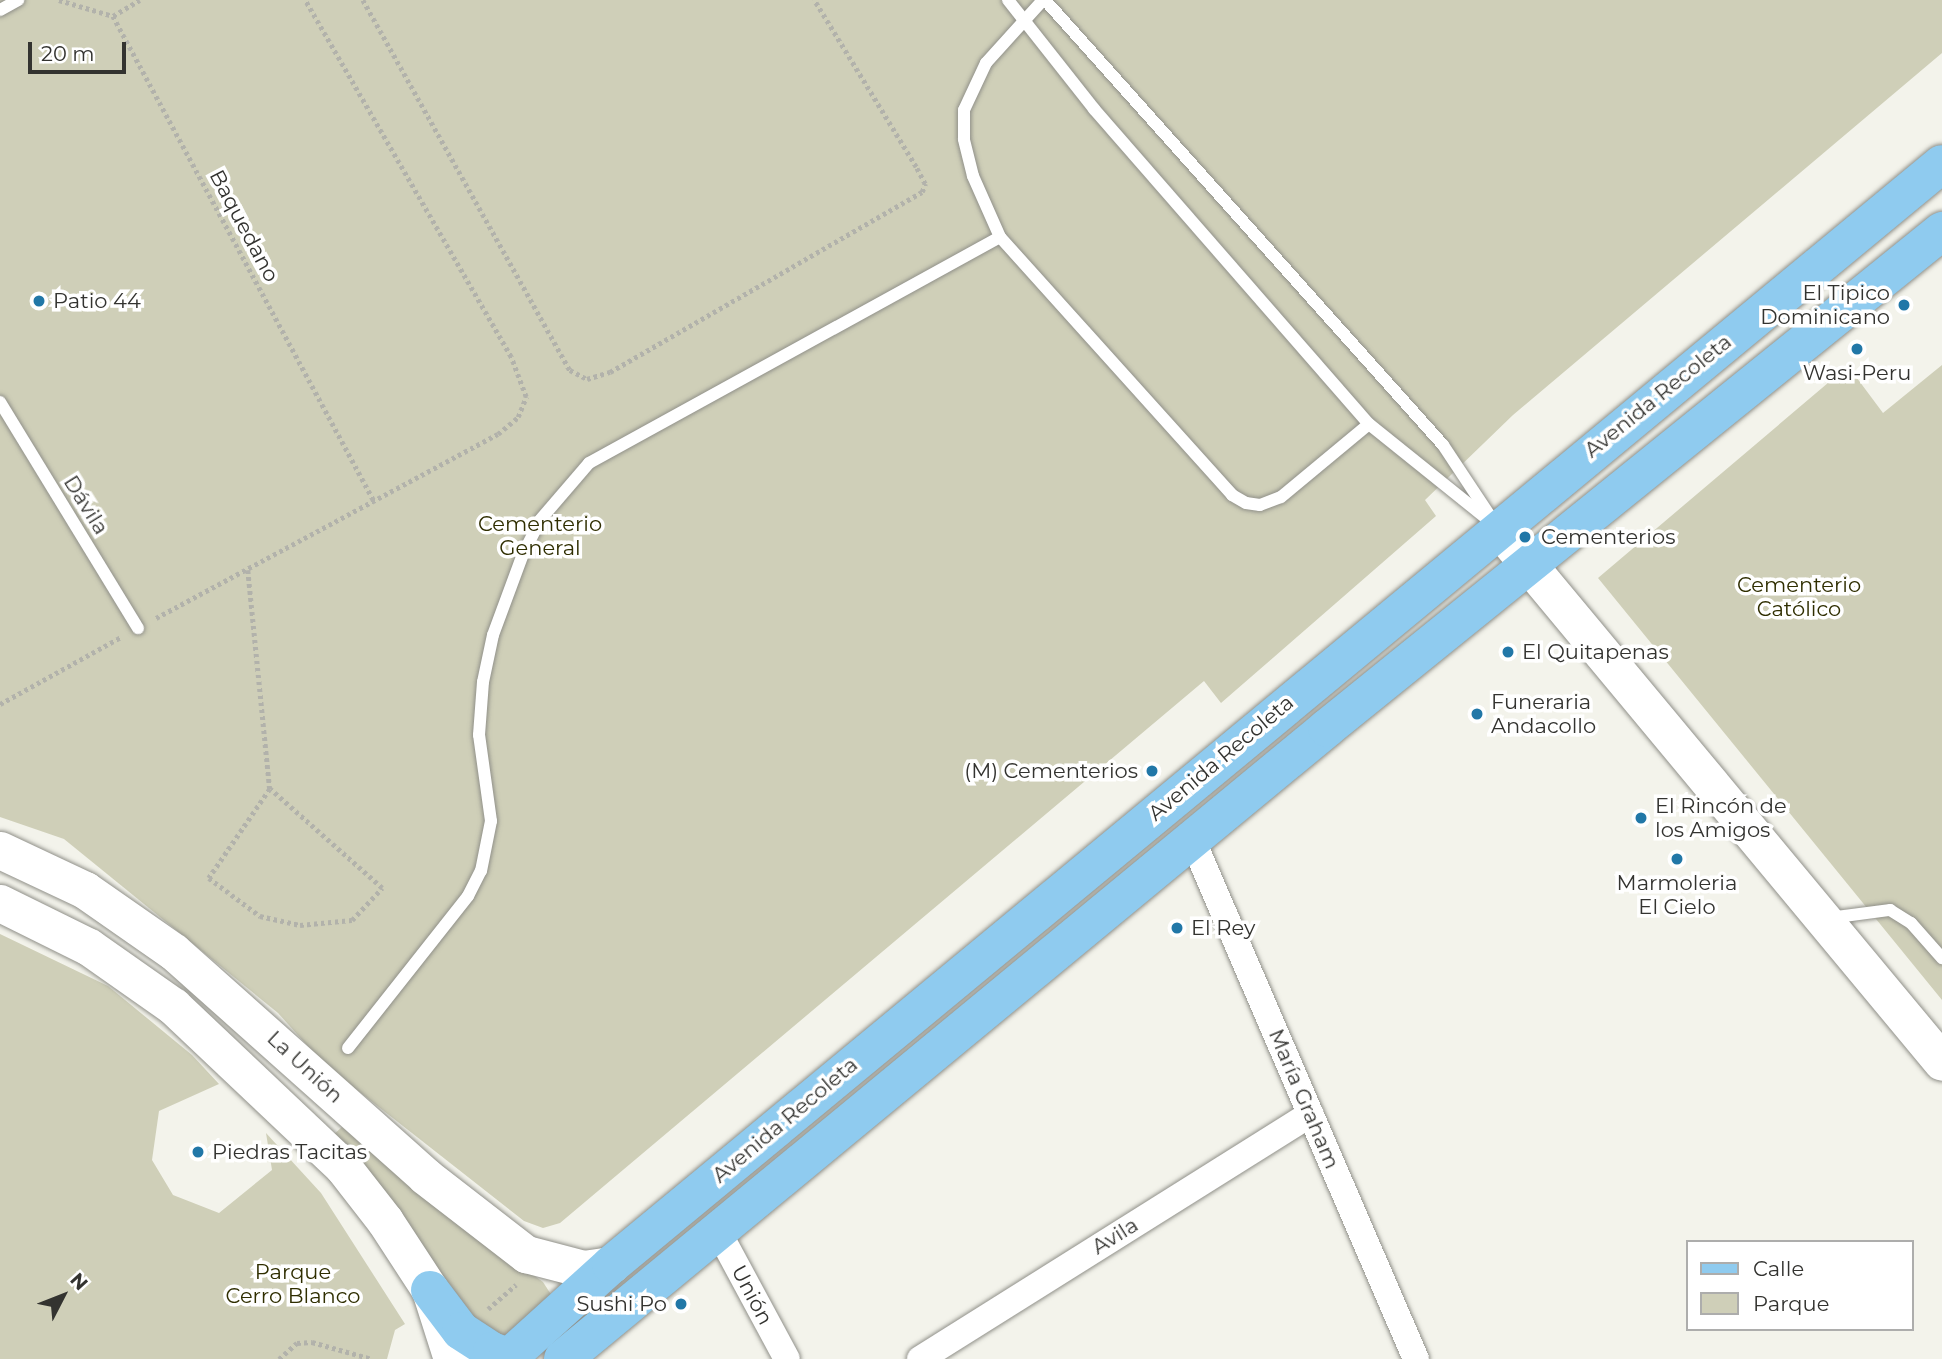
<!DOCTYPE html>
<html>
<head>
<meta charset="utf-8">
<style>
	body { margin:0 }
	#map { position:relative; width:1942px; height:1359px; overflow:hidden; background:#f3f3eb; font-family:Montserrat,sans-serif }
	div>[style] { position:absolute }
	.green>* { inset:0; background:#cfcfb8 }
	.path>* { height:4.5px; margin-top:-2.25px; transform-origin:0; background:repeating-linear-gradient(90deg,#b2b2ab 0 3.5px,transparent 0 7px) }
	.roads { filter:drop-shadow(0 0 2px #909089) drop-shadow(0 0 2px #909089) }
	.lane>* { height:12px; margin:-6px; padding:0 6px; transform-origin:6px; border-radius:6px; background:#fff }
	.street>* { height:26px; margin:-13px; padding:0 13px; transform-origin:13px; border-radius:13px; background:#fff }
	.secondary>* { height:37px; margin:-18.5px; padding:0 18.5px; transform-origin:18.5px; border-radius:18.5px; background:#fff }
	.primary>* { height:38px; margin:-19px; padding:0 19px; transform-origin:19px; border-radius:19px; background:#8fcbef }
	.dots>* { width:19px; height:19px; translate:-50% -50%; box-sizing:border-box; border:4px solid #fff; border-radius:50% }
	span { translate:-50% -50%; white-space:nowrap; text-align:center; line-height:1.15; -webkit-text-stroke:7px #fff; paint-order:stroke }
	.street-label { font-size:21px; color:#333330 }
	.poi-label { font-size:21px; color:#333330 }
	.right { translate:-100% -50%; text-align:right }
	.left { translate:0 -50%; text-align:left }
	.park-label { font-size:21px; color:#2f2e00 }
	.legend { position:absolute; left:1686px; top:1240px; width:228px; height:91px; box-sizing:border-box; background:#fff; border:2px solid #adadac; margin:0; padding:9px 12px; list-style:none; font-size:21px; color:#333330 }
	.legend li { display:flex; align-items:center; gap:14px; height:35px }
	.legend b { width:35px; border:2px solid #adadac }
	.north { position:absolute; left:28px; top:1261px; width:70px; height:70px; -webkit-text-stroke:5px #fff; paint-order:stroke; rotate:48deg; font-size:19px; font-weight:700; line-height:28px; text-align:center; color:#333330 }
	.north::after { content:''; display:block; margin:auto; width:24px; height:32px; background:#333330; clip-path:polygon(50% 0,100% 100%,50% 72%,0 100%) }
	.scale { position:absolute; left:28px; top:42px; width:98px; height:32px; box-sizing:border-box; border:4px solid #333330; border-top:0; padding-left:9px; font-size:21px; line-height:24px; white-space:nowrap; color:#333330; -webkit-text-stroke:5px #fff; paint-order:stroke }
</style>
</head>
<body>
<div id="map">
	<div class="green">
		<div style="clip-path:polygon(0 0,1942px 0,1942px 53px,1513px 415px,1425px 500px,1436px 516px,1221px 703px,1204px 681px,560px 1223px,543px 1228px,524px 1221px,324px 1064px,278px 1013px,64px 839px,0 817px)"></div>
		<div style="clip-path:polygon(1942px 365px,1942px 1000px,1598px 578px,1848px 366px,1883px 413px)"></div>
		<div style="clip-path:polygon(0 934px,108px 986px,192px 1055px,219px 1084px,159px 1111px,152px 1160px,173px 1195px,219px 1213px,272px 1170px,266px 1133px,321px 1193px,405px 1324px,395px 1330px,387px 1359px,0 1359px)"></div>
		<div style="clip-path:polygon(342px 1127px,404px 1181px,543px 1282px,552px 1296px,502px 1338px,481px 1329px,332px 1136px)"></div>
	</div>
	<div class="path">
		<div style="left:59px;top:0;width:56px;rotate:16.5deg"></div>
		<div style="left:113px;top:16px;width:551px;rotate:61.71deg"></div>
		<div style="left:363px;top:0;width:424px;rotate:60.8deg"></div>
		<div style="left:570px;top:370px;width:19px;rotate:28deg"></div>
		<div style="left:587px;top:379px;width:24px;rotate:-17deg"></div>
		<div style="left:610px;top:372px;width:360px;rotate:-30deg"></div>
		<div style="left:922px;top:192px;width:9px;rotate:-69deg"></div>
		<div style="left:925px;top:184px;width:19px;rotate:-118deg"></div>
		<div style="left:916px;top:167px;width:196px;rotate:-121.4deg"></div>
		<div style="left:113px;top:16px;width:31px;rotate:-31deg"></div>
		<div style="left:248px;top:570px;width:220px;rotate:84.3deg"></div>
		<div style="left:270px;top:789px;width:108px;rotate:124.4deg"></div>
		<div style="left:209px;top:878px;width:64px;rotate:36.7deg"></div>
		<div style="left:260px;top:916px;width:41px;rotate:12.7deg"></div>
		<div style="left:300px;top:925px;width:52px;rotate:-5.5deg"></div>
		<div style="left:352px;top:920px;width:44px;rotate:-46.8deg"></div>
		<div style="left:382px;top:888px;width:149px;rotate:-138.5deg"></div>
		<div style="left:156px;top:618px;width:388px;rotate:-28.3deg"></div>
		<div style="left:498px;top:434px;width:26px;rotate:-40deg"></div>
		<div style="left:518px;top:417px;width:22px;rotate:-68deg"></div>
		<div style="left:526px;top:397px;width:43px;rotate:-110.6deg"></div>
		<div style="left:511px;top:357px;width:412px;rotate:-120deg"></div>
		<div style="left:0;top:704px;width:138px;rotate:-29deg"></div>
		<div style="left:488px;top:1309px;width:37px;rotate:-41deg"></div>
		<div style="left:279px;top:1359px;width:24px;rotate:-42deg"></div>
		<div style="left:297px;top:1343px;width:15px;rotate:-4deg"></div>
		<div style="left:312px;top:1342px;width:62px;rotate:15.8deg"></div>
	</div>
	<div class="roads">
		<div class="lane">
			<div style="left:1008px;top:0;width:139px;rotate:51.7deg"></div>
			<div style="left:1094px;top:109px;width:418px;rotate:48.9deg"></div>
			<div style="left:1369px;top:424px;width:164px;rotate:38.8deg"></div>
			<div style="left:1045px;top:0;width:597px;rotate:48.19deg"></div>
			<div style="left:1443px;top:445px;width:85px;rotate:56.5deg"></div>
			<div style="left:0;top:10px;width:21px;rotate:-29deg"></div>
			<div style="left:1000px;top:237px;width:67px;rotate:-113.9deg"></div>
			<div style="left:973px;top:176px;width:38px;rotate:-104deg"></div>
			<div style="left:964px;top:139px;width:29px;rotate:-90deg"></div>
			<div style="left:964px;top:110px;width:52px;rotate:-64.9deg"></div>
			<div style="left:986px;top:63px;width:85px;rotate:-47.9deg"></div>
			<div style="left:0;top:402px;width:265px;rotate:58.6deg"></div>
			<div style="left:1829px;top:918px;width:62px;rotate:-7.5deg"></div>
			<div style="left:1890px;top:910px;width:25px;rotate:32deg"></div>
			<div style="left:1911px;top:923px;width:47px;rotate:48.5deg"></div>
			<div style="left:348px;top:1048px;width:194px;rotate:-51.7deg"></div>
			<div style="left:468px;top:896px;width:28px;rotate:-63deg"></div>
			<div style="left:481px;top:871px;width:51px;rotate:-78.7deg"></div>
			<div style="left:491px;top:821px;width:87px;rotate:-97.9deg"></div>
			<div style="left:479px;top:735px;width:53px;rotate:-85.7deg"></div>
			<div style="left:483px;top:682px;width:48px;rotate:-78deg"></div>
			<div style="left:493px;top:635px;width:86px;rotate:-69.7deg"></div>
			<div style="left:523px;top:554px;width:38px;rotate:-63deg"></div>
			<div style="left:540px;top:520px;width:75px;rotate:-49.3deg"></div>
			<div style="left:589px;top:463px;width:469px;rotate:-28.8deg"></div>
			<div style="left:1000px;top:237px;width:347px;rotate:48deg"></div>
			<div style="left:1232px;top:495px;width:16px;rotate:30deg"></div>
			<div style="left:1246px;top:503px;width:14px;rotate:8deg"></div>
			<div style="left:1260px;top:505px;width:22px;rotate:-21deg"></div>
			<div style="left:1281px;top:497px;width:114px;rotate:-39.7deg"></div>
		</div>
		<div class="street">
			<div style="left:1192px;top:839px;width:566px;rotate:66.7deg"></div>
			<div style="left:718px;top:1231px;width:145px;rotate:61.7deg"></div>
			<div style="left:920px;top:1359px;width:461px;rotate:-32.1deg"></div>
		</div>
		<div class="secondary">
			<div style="left:1498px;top:528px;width:694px;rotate:50.26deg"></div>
			<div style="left:0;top:850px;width:94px;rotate:25.2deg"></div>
			<div style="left:85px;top:890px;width:108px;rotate:34.9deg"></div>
			<div style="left:174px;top:952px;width:336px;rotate:41.7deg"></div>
			<div style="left:425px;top:1176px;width:128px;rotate:37.7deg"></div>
			<div style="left:526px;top:1254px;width:59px;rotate:14.7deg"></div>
			<div style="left:583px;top:1269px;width:28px;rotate:-8deg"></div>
			<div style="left:0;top:903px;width:99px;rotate:26.3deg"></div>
			<div style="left:89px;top:947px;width:103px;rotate:35.1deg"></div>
			<div style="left:173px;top:1006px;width:234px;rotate:43.4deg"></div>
			<div style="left:343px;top:1167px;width:68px;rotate:52.1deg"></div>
			<div style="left:385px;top:1221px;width:82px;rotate:56.9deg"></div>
			<div style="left:430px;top:1290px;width:72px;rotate:72.3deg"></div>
		</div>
		<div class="primary">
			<div style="left:430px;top:1290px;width:51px;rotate:52.9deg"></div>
			<div style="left:461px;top:1331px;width:37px;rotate:33deg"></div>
			<div style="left:492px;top:1351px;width:23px;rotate:20deg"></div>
			<div style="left:507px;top:1359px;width:140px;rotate:-42.1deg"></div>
			<div style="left:611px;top:1265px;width:1727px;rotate:-39.6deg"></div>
			<div style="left:563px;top:1359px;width:991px;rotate:-39.55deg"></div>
			<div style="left:1327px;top:728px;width:791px;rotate:-38.94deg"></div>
		</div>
	</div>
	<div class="dots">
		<div style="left:39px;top:301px;background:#2177a7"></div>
		<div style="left:1904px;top:305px;background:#2177a7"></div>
		<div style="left:1857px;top:349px;background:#2177a7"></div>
		<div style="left:1525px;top:537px;background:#2177a7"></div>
		<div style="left:1508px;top:652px;background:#2177a7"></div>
		<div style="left:1477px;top:714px;background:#2177a7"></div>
		<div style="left:1152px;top:771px;background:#2177a7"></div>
		<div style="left:1641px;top:818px;background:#2177a7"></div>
		<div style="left:1677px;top:859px;background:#2177a7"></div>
		<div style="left:1177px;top:928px;background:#2177a7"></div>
		<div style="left:198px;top:1152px;background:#2177a7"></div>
		<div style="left:681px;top:1304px;background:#2177a7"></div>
	</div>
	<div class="street-label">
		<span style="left:244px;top:226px;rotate:62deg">Baquedano</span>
		<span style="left:1658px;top:396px;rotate:-39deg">Avenida Recoleta</span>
		<span style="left:86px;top:505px;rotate:58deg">Dávila</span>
		<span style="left:1221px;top:758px;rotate:-40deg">Avenida Recoleta</span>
		<span style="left:305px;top:1067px;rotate:43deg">La Unión</span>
		<span style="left:1304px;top:1099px;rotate:67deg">María Graham</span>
		<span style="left:785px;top:1120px;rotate:-40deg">Avenida Recoleta</span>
		<span style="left:1115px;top:1236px;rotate:-32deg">Avila</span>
		<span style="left:752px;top:1295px;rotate:62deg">Unión</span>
	</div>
	<div class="poi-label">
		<span class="right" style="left:1890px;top:305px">El Tipico<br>Dominicano</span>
		<span class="left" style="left:53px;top:301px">Patio 44</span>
		<span style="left:1857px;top:373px">Wasi-Peru</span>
		<span class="left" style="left:1541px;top:537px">Cementerios</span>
		<span class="left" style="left:1522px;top:652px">El Quitapenas</span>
		<span class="left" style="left:1491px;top:714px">Funeraria<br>Andacollo</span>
		<span class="right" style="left:1138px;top:771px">(M) Cementerios</span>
		<span class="left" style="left:1655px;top:818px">El Rincón de<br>los Amigos</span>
		<span style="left:1677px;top:895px">Marmoleria<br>El Cielo</span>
		<span class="left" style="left:1191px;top:928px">El Rey</span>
		<span class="left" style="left:212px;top:1152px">Piedras Tacitas</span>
		<span class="right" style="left:667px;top:1304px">Sushi Po</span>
	</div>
	<div class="park-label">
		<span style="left:540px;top:536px">Cementerio<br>General</span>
		<span style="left:1799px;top:597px">Cementerio<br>Católico</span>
		<span style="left:293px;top:1284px">Parque<br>Cerro Blanco</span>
	</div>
	<ul class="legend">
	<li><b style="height:9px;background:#8fcbef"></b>Calle</li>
	<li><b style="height:19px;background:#cfcfb8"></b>Parque</li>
	</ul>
	<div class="north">N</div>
	<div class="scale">20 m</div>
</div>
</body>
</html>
